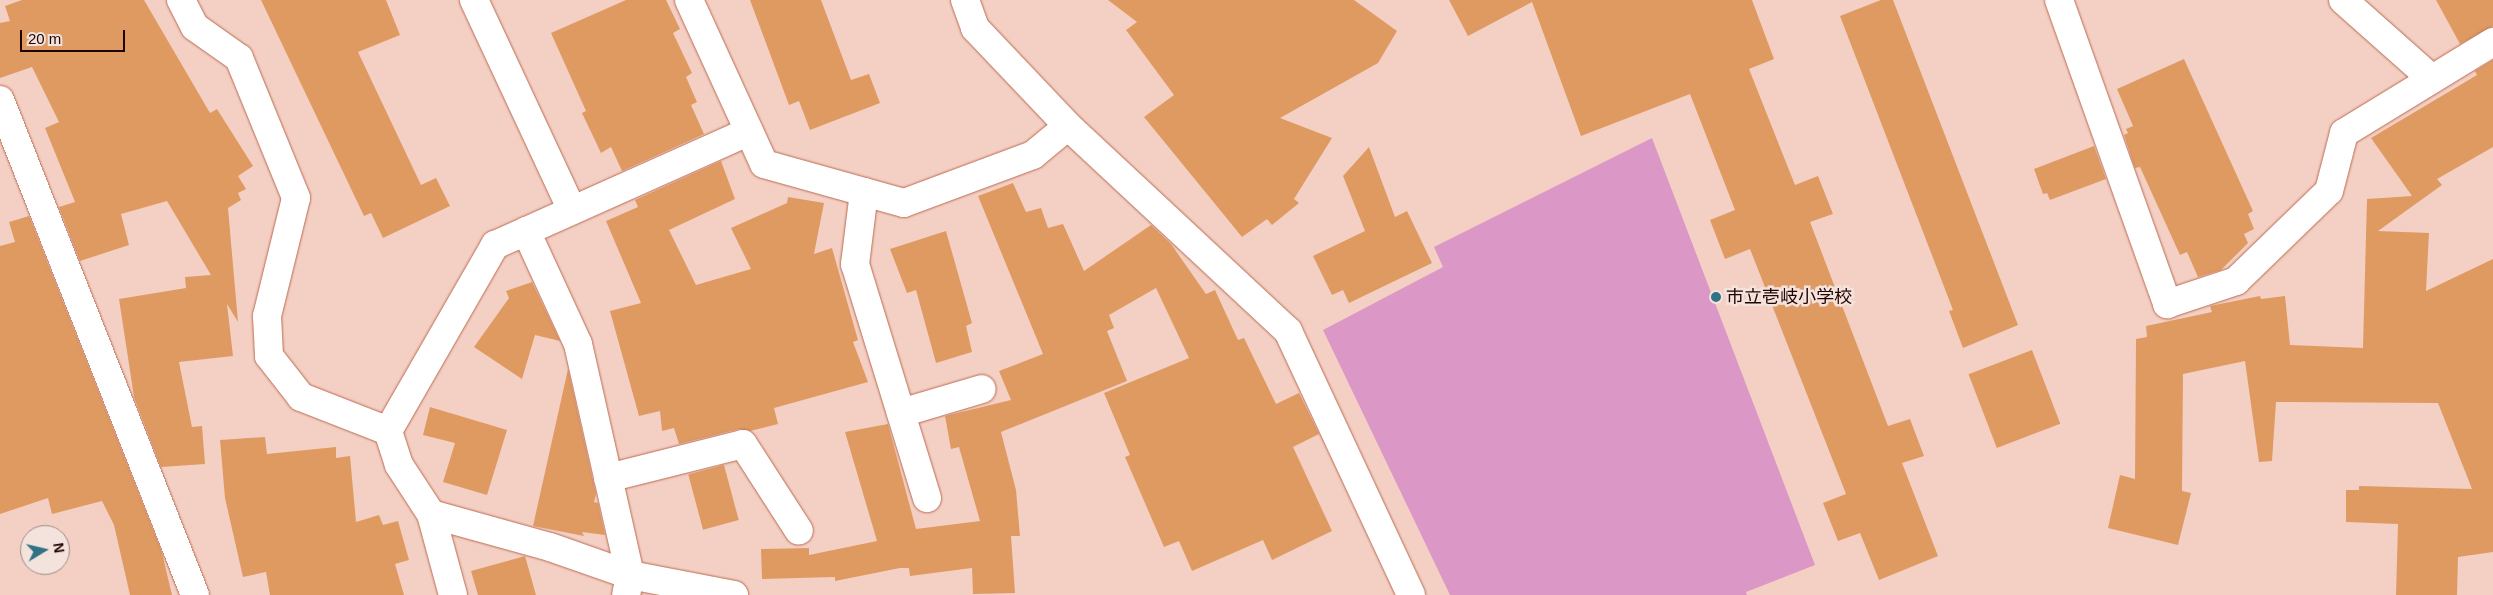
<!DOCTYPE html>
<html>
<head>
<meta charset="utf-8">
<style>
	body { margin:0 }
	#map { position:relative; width:2493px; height:595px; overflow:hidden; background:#f4d0c4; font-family:Helvetica,"Noto Sans JP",sans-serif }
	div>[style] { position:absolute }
	.green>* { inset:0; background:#db98c7 }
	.building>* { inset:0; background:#df9a62; transform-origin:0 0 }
	.roads { filter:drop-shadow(0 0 1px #bc6b51) drop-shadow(0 0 1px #bc6b51) }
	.minor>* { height:28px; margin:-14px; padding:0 14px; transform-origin:14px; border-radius:14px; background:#fff }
	.dots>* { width:14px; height:14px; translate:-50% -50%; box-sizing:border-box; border:2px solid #f4e2dc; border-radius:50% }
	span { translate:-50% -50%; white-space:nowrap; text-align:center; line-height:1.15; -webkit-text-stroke:5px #f4e2dc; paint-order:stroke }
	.poi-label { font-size:18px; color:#200400 }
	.left { translate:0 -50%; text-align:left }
	.north { position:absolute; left:20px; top:525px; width:50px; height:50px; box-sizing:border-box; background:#f4e2dc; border:1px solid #9f8984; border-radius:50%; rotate:81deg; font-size:14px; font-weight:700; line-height:20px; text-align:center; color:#200400 }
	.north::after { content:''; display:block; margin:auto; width:18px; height:22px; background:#317385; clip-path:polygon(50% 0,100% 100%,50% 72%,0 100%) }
	.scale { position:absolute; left:20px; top:30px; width:105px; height:22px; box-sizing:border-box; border:2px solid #200400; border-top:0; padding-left:6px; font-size:15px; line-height:18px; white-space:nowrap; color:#200400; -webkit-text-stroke:4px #f4e2dc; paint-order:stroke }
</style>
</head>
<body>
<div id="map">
	<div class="green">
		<div style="clip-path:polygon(1652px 138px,1815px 565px,1746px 592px,1747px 595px,1450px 595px,1323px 330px,1443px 267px,1434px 247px)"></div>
	</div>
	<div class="building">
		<div style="clip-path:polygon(22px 0,144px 0,210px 113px,217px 109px,253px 166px,238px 176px,246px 189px,238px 193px,241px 200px,228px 208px,238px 322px,227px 304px,233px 356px,179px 362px,192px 427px,202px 426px,205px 464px,161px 467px,134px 397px,119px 299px,186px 288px,185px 277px,211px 275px,167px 201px,121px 214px,129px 245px,80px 261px,59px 207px,75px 202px,45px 128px,59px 122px,32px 67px,0 78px,0 23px,10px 21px,5px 6px)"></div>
		<div style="clip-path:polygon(261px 0,386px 0,400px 35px,358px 52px,421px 185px,436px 178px,450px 206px,383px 238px,371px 213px,364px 216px)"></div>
		<div style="clip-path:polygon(626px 0,666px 0,680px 29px,673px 33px,692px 73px,686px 77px,697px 102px,691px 105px,704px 134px,622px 171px,611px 147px,601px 153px,582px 113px,586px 111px,551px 33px)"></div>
		<div style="clip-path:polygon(750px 0,821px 0,851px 80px,869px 74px,880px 103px,810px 130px,799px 101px,789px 105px)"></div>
		<div style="clip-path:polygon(1108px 0,1354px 0,1397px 31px,1378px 63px,1280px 118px,1332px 138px,1294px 199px,1299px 203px,1272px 225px,1267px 219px,1242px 237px,1144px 117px,1174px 95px,1126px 30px,1137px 22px)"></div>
		<div style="clip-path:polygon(1449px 0,1752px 0,1774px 59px,1749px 69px,1795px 185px,1818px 176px,1833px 214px,1810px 222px,1888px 426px,1910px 419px,1924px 456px,1902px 463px,1938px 556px,1879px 580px,1860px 533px,1838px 541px,1823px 503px,1846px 494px,1750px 249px,1725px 259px,1710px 220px,1735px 210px,1690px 94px,1581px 136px,1532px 2px,1468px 36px)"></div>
		<div style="clip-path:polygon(1881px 0,1893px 0,2018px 325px,1963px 348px,1949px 311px,1953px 310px,1840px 16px)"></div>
		<div style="clip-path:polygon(2436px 0,2493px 0,2493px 26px,2460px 44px)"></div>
		<div style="clip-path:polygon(2184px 59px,2253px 211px,2248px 214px,2254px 229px,2244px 234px,2248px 243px,2221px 270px,2198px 277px,2187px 252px,2180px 255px,2140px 167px,2135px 168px,2124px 135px,2128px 133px,2126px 129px,2133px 126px,2117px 89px)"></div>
		<div style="clip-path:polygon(2493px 60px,2493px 147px,2437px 179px,2442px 185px,2378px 231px,2429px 233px,2426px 291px,2493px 259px,2493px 552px,2458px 557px,2457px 595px,2396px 595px,2398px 524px,2346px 522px,2346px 490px,2359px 490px,2359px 486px,2472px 489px,2438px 403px,2276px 402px,2272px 461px,2259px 462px,2245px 361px,2183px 374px,2182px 491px,2191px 493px,2178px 545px,2108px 528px,2120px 475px,2135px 479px,2136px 339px,2147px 337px,2146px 326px,2212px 312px,2210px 306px,2260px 296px,2261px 299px,2285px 296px,2290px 345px,2363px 348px,2367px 199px,2412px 196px,2371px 138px,2477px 75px,2475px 71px)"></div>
		<div style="clip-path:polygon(2094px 146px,2106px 179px,2050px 200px,2047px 193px,2043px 194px,2034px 169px)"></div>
		<div style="clip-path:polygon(1369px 147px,1395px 217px,1407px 211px,1432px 263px,1349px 303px,1343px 290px,1332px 295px,1313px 256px,1365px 231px,1343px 176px)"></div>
		<div style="clip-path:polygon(721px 161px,735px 199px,669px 230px,696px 285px,751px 269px,731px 228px,787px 203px,788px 197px,824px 203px,814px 254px,832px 248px,858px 340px,853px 342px,868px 382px,774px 408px,778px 424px,750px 431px,739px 429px,679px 444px,674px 428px,662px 431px,660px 411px,639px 416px,610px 311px,641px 303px,606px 221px,638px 207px,635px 200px)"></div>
		<div style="clip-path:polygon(1013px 183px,1026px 212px,1041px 208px,1048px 228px,1063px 224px,1084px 271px,1151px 225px,1171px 244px,1206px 294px,1215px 290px,1238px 340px,1244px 338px,1276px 404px,1299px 393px,1319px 434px,1293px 447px,1332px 531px,1272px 560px,1263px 540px,1192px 571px,1179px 541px,1164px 547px,1125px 457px,1130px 455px,1104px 393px,1189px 358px,1156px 288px,1109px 315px,1114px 328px,1107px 331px,1127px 381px,1001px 432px,1016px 490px,1020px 536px,1011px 536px,1015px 593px,973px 594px,972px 568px,910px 576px,909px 568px,900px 568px,835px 581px,835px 577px,762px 579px,761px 549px,809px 548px,809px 555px,877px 541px,845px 432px,888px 424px,916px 529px,980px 521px,959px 447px,951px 449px,945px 416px,1011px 400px,999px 371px,1043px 354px,978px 196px)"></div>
		<div style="clip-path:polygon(29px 216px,162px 553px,172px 595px,130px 595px,114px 525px,102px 501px,52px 514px,48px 498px,0 514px,0 246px,15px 242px,9px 222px)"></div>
		<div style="clip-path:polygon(946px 231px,972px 323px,966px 326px,972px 352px,936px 363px,916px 290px,907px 293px,890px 249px)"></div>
		<div style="clip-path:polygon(532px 282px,560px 341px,535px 335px,522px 379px,474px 347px,509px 298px,506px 291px)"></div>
		<div style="left:2032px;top:350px;width:79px;height:68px;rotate:69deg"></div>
		<div style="clip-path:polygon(568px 369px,596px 494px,594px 502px,598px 503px,605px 535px,582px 532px,584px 536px,533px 526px)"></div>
		<div style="clip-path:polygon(430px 407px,507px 430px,487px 495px,443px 482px,455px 443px,423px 435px)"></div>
		<div style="clip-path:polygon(265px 437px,267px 454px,336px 447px,336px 458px,350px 456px,356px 522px,379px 515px,383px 525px,398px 521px,409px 560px,395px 564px,404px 595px,270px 595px,266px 572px,243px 577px,225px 498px,220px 440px)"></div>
		<div style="left:724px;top:465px;width:57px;height:37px;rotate:75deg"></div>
		<div style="clip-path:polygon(525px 556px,536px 595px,478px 595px,471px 571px)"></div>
	</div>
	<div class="roads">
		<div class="minor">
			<div style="left:181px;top:0;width:30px;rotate:63deg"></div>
			<div style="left:195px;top:27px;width:54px;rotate:35.2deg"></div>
			<div style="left:239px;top:58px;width:151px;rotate:67.8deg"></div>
			<div style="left:296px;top:198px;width:122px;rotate:103.8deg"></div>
			<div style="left:267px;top:316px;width:40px;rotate:87.1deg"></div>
			<div style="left:269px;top:356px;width:52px;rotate:52deg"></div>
			<div style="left:301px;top:397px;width:93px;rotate:21.3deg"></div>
			<div style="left:474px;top:0;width:232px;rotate:65deg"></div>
			<div style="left:689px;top:0;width:180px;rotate:65.4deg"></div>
			<div style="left:764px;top:164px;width:145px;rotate:15.6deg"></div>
			<div style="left:904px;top:203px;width:138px;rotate:-20.4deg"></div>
			<div style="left:1033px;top:155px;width:45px;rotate:-39.6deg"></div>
			<div style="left:965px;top:0;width:30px;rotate:70deg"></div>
			<div style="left:975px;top:28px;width:135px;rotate:46.5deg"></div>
			<div style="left:1068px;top:126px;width:301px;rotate:43deg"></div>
			<div style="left:1288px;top:331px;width:291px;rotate:65deg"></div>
			<div style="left:2059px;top:0;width:323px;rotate:70.4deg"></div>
			<div style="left:2167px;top:304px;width:73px;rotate:-18.4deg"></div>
			<div style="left:2236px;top:281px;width:129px;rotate:-44.1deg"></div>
			<div style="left:2329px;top:191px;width:60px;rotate:-75.5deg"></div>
			<div style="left:2344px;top:133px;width:175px;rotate:-31.4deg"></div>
			<div style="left:2343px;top:0;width:119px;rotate:41.6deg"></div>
			<div style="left:0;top:100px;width:532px;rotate:68.5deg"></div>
			<div style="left:864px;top:192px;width:73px;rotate:97.1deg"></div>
			<div style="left:855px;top:264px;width:245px;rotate:72.9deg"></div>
			<div style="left:526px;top:231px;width:124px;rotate:65.3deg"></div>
			<div style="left:578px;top:344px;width:237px;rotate:77.3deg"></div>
			<div style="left:630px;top:575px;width:20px;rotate:101deg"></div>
			<div style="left:901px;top:413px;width:84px;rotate:-16.5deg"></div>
			<div style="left:608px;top:478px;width:139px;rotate:-14.1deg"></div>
			<div style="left:743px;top:444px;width:103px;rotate:57.2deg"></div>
			<div style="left:431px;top:514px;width:123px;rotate:15.5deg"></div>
			<div style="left:550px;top:547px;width:85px;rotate:19.3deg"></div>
			<div style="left:630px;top:575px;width:106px;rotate:10.9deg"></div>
			<div style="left:453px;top:595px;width:84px;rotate:-105.2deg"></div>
			<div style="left:431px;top:514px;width:59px;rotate:-123.1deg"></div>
			<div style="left:399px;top:465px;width:36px;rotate:-108deg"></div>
			<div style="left:388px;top:431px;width:215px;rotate:-60.1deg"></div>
			<div style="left:495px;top:245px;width:277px;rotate:-24.1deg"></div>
		</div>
	</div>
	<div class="dots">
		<div style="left:1716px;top:297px;background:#317385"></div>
	</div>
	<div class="poi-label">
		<span class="left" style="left:1726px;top:297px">市立壱岐小学校</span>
	</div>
	<div class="north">N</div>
	<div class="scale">20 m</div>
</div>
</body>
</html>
